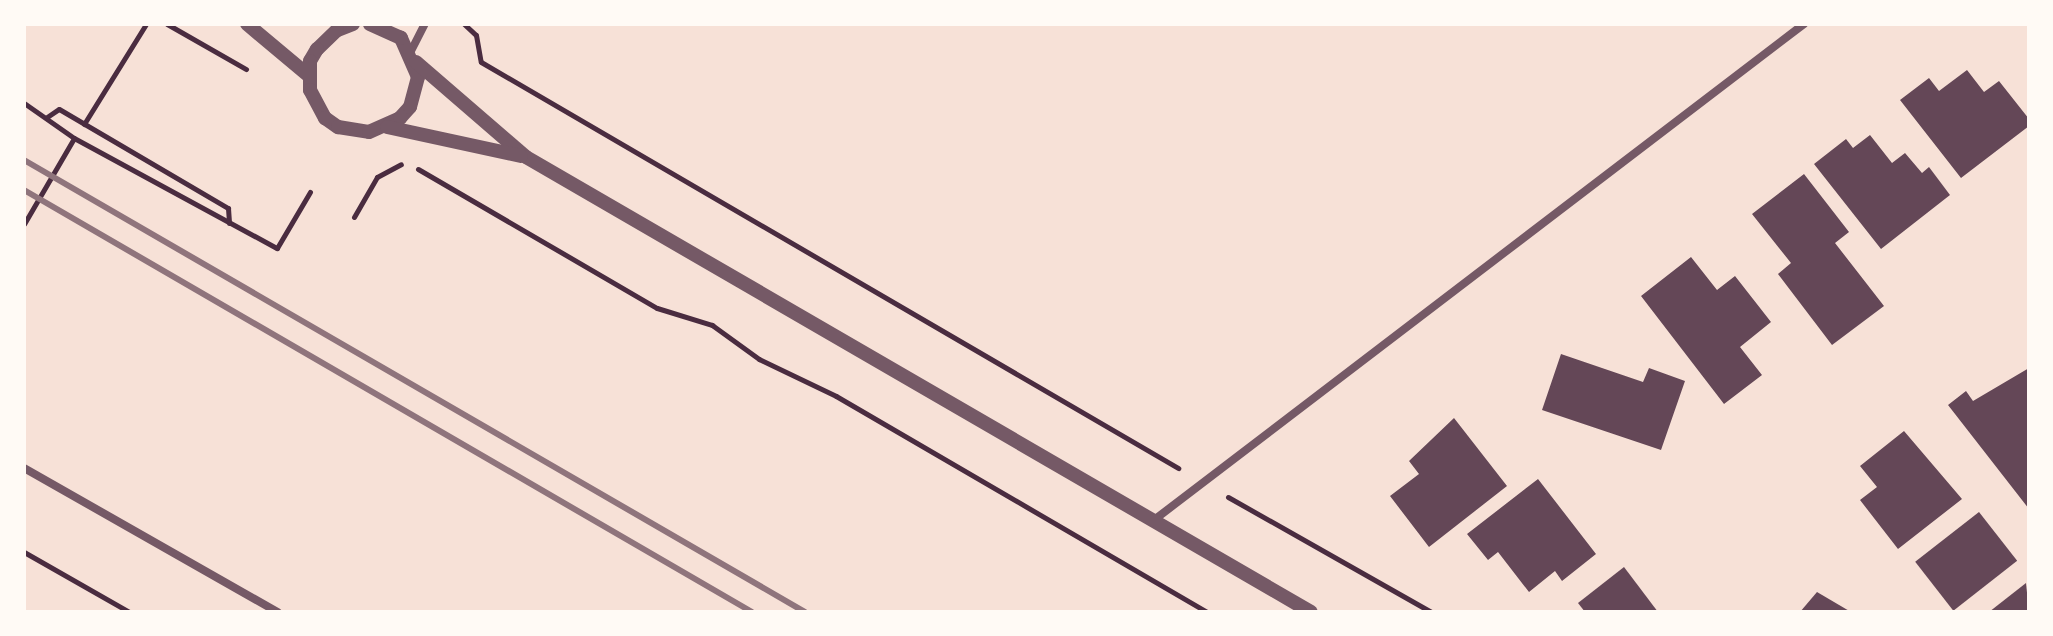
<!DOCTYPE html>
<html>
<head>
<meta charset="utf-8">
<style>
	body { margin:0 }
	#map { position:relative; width:2053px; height:636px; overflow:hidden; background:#f7e1d7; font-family:"IBM Plex Sans",sans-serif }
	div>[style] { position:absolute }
	.building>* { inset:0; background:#644757; transform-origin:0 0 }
	.path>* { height:5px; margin:-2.5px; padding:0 2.5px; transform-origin:2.5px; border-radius:2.5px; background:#4a2c40 }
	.minor>* { height:8px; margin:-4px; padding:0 4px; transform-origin:4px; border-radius:4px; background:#755966 }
	.tertiary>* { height:14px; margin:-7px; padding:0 7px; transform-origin:7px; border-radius:7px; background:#755966 }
	.rail>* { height:6px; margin:-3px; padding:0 3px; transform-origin:3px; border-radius:3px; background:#8f747c }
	span { translate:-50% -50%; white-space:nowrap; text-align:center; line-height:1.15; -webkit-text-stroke:8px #fffaf5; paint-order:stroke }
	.frame { position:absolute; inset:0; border:26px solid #fffaf5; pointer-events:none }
</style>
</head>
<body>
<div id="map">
	<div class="building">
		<div style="clip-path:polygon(1967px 70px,1984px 92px,1999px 81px,2029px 119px,2029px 126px,1961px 178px,1900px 100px,1929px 78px,1939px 91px)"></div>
		<div style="clip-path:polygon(1870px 135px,1892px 163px,1905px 153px,1922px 173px,1929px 167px,1950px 195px,1881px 249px,1814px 164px,1846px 139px,1853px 148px)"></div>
		<div style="clip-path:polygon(1804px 174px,1849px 232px,1835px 243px,1884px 306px,1832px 345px,1778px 274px,1791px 263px,1752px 214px)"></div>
		<div style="clip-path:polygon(1691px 257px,1717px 290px,1735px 276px,1771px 322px,1740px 347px,1762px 375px,1724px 404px,1641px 296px)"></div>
		<div style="clip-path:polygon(1561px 354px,1643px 382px,1649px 368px,1685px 381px,1661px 450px,1542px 410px)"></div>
		<div style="clip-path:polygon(2029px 368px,2029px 509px,1948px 405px,1966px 391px,1973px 401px)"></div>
		<div style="clip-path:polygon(1454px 418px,1507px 486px,1429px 547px,1390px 496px,1419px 474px,1409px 461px)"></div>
		<div style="clip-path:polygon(1904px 431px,1962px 499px,1898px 549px,1860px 500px,1877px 487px,1860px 466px)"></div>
		<div style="clip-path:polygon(1538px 479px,1596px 554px,1562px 581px,1555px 571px,1529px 592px,1498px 552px,1488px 560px,1467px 534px)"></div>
		<div style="left:1979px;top:512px;width:62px;height:81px;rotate:52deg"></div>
		<div style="clip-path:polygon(1624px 567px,1658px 612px,1585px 612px,1578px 603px)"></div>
		<div style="clip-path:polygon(2026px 583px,2029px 612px,1989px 612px)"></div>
		<div style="clip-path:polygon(1817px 592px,1851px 612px,1800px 612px)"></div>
	</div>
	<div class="path">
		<div style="left:167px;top:24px;width:91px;rotate:29.7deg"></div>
		<div style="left:464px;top:24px;width:16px;rotate:43deg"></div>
		<div style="left:476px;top:35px;width:27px;rotate:80deg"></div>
		<div style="left:481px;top:62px;width:807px;rotate:30.22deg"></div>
		<div style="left:24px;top:103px;width:61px;rotate:35deg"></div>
		<div style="left:74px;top:138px;width:231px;rotate:28.5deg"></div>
		<div style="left:277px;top:248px;width:65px;rotate:-59.5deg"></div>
		<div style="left:47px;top:117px;width:14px;rotate:-34deg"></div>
		<div style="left:59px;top:109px;width:196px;rotate:30.4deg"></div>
		<div style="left:228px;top:208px;width:15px;rotate:86deg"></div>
		<div style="left:84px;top:124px;width:118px;rotate:-58.2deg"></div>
		<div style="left:418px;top:169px;width:276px;rotate:30.2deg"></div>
		<div style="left:657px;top:308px;width:58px;rotate:17.2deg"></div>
		<div style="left:712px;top:325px;width:58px;rotate:35.9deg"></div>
		<div style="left:759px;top:359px;width:85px;rotate:25.7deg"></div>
		<div style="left:836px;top:396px;width:429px;rotate:30.2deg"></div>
		<div style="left:354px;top:217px;width:46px;rotate:-60.1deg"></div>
		<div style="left:377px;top:177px;width:27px;rotate:-28deg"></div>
		<div style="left:24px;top:224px;width:99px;rotate:-59.8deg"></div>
		<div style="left:1228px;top:497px;width:233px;rotate:29.5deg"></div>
		<div style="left:24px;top:552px;width:121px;rotate:29.7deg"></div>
	</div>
	<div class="minor">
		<div style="left:411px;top:51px;width:30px;rotate:-63deg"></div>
		<div style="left:24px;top:468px;width:292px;rotate:29.6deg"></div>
		<div style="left:1154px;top:520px;width:818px;rotate:-37.35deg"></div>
	</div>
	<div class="tertiary">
		<div style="left:247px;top:24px;width:80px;rotate:39.9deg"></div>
		<div style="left:353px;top:24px;width:17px;rotate:159deg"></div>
		<div style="left:337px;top:30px;width:28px;rotate:136deg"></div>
		<div style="left:317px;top:49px;width:14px;rotate:120deg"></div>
		<div style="left:310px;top:61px;width:29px;rotate:90deg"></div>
		<div style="left:310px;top:90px;width:32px;rotate:62deg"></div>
		<div style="left:325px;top:118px;width:16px;rotate:35deg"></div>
		<div style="left:338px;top:127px;width:31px;rotate:9deg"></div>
		<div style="left:369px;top:132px;width:34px;rotate:-24deg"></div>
		<div style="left:400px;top:118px;width:15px;rotate:-48deg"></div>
		<div style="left:410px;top:107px;width:31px;rotate:-75deg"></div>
		<div style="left:418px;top:77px;width:43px;rotate:-113.6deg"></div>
		<div style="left:401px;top:38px;width:34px;rotate:-156deg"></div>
		<div style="left:416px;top:62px;width:145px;rotate:40.8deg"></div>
		<div style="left:526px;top:157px;width:907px;rotate:30.1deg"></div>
		<div style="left:387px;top:127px;width:137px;rotate:12.2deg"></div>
	</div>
	<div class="rail">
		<div style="left:24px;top:160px;width:902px;rotate:30.06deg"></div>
		<div style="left:24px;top:190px;width:841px;rotate:30.1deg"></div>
	</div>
	<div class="frame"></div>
</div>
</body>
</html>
